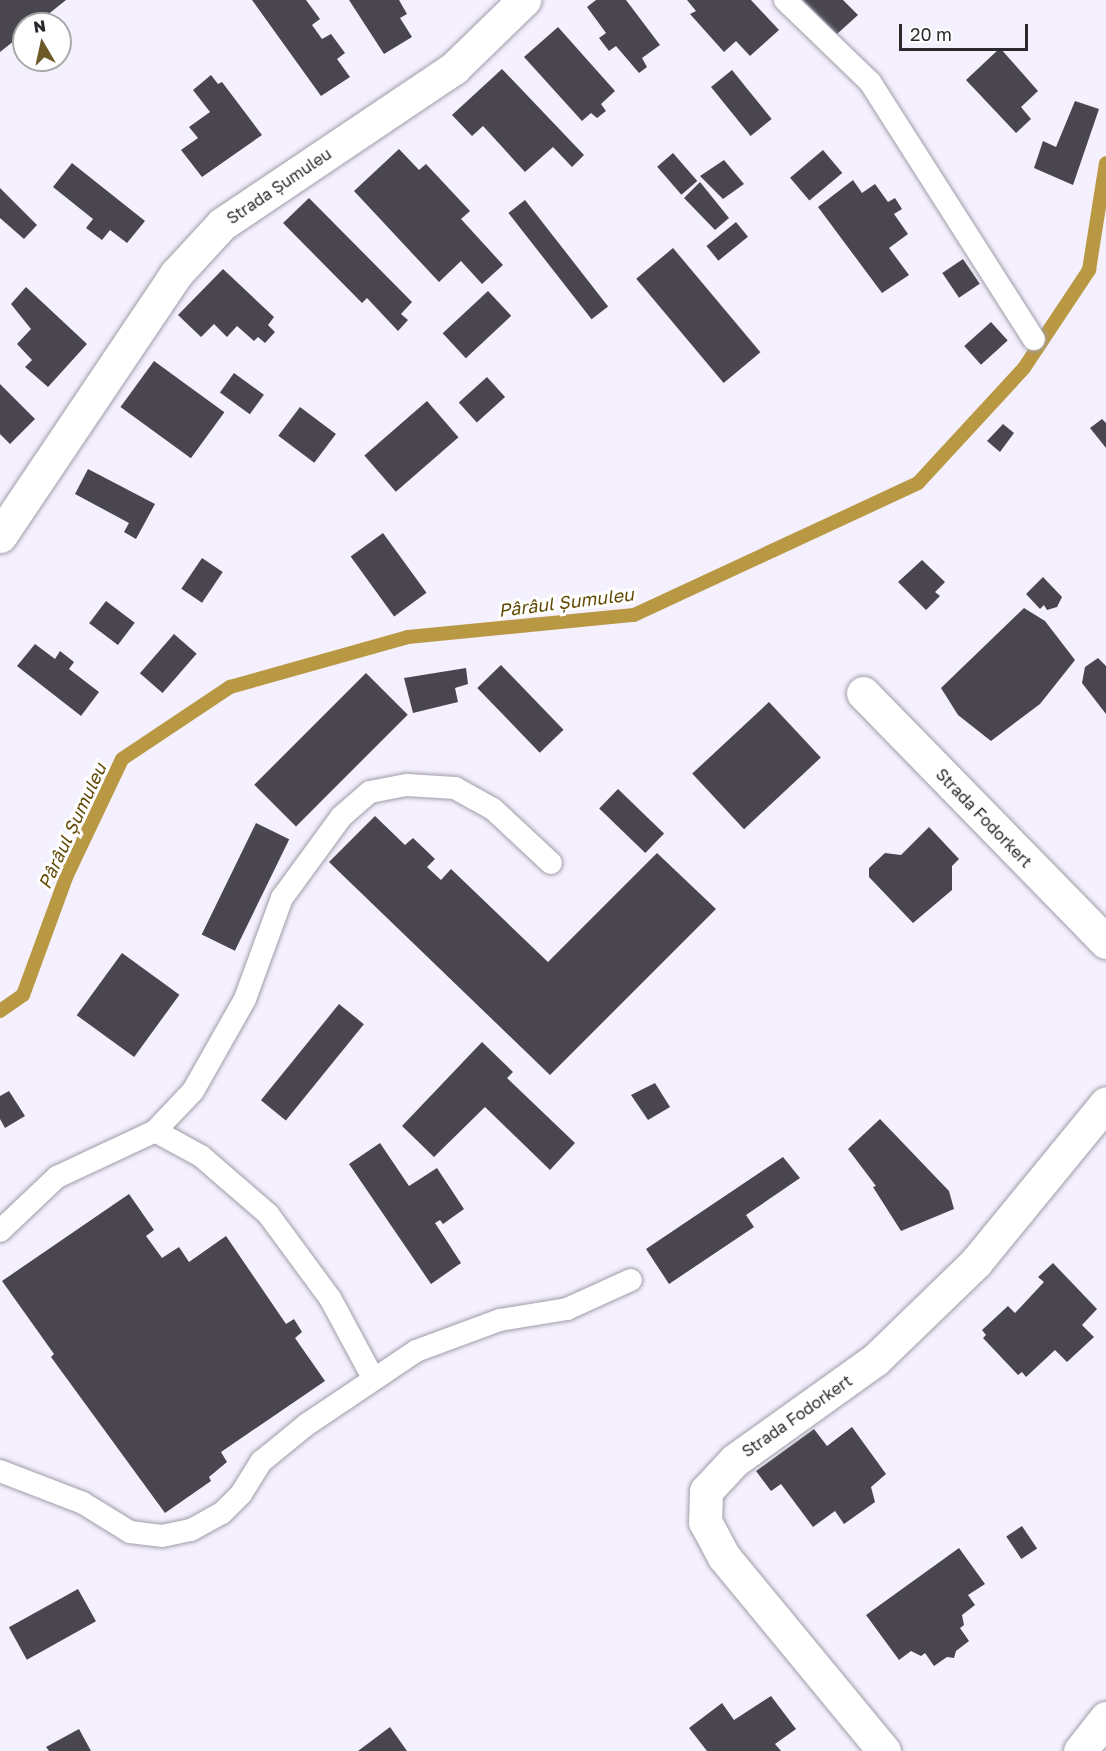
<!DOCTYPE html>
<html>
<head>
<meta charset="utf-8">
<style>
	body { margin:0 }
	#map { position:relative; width:1106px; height:1751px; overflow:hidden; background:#f5f0fe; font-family:"Golos Text",sans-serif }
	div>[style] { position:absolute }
	.stream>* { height:14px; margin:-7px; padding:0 7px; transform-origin:7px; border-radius:7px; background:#b99844 }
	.building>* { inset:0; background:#494650; transform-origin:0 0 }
	.roads { filter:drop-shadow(0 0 2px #a09ca8) drop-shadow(0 0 2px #a09ca8) }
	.lane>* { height:22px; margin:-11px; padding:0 11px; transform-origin:11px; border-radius:11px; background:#fff }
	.street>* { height:33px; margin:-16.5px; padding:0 16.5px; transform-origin:16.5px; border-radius:16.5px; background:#fff }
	span { translate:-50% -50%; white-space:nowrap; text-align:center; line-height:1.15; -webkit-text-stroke:6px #fff; paint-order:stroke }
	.street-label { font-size:16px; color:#2b292e }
	.water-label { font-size:18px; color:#624b07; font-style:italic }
	.north { position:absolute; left:12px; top:12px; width:60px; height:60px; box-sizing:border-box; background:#fff; border:2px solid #aaa9ab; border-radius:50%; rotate:351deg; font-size:16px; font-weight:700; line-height:24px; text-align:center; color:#2b292e }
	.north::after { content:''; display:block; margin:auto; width:21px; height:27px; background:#6d5a28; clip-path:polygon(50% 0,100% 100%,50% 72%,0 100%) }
	.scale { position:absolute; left:899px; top:24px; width:129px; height:27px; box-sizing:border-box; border:3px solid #2b292e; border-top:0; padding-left:8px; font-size:18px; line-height:21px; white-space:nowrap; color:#2b292e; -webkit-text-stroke:4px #fff; paint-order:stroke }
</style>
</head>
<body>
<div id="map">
	<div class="stream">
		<div style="left:0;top:1011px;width:28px;rotate:-35deg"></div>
		<div style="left:23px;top:995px;width:128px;rotate:-69.9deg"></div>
		<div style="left:67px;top:875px;width:128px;rotate:-64.6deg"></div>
		<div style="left:122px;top:759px;width:130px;rotate:-33.7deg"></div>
		<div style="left:230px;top:687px;width:185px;rotate:-15.7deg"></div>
		<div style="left:408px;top:637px;width:227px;rotate:-5.6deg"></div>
		<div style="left:634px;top:615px;width:313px;rotate:-24.9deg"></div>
		<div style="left:918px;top:483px;width:156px;rotate:-47.3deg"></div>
		<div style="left:1024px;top:368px;width:118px;rotate:-56.4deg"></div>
		<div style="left:1089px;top:270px;width:108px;rotate:-81deg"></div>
	</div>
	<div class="building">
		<div style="clip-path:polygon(0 0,66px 0,36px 24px,24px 24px,24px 33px,0 52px)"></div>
		<div style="clip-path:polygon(252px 0,306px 0,320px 19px,312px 25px,322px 39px,331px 34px,345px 53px,337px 59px,350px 77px,321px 96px)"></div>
		<div style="clip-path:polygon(349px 0,399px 0,407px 14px,400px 18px,412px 37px,384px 54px)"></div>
		<div style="clip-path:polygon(596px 0,626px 0,660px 45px,642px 58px,647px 67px,639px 73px,616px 46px,609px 51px,599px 38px,606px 33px,587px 7px)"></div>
		<div style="clip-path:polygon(687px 0,751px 0,779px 30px,750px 56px,736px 41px,724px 52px,690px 14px,696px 11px)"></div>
		<div style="clip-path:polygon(803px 0,843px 0,858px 15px,837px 34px)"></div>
		<div style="clip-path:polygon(558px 27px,615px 91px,601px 104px,606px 111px,597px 118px,591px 113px,582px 121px,524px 57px)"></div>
		<div style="clip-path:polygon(1000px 48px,1038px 91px,1021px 107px,1031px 119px,1016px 133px,966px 80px)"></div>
		<div style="clip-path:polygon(502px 69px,584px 155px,572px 167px,553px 147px,525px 172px,483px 126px,472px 136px,452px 115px)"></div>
		<div style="left:732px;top:70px;width:63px;height:27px;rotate:51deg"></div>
		<div style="clip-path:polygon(211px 75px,218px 84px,222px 82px,262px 135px,202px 177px,181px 150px,198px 138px,189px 127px,210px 112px,193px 90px)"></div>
		<div style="clip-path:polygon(1075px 101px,1099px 109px,1073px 185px,1034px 168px,1043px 141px,1056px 147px)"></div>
		<div style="clip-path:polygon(399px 149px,419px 170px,426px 164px,470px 211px,461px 219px,503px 265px,482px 284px,461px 261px,439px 282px,354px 191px)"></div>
		<div style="left:823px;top:150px;width:30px;height:43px;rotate:50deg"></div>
		<div style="left:673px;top:153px;width:37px;height:21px;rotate:49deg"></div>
		<div style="clip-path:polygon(724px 160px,744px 184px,723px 199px,700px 176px)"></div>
		<div style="clip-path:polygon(72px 163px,145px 221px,127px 243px,110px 230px,102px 240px,86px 228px,93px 219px,53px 187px)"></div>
		<div style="clip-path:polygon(853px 180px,862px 193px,875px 184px,888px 202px,895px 198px,902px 209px,894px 214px,908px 234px,889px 248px,909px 275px,882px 293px,818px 207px)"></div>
		<div style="clip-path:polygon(700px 182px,729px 218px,715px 230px,684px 198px)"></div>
		<div style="clip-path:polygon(0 188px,37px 225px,24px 239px,0 218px)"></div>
		<div style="clip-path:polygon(309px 198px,412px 302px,401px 314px,408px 320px,398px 331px,367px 298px,362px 303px,283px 223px)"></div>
		<div style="left:525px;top:200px;width:135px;height:21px;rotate:52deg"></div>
		<div style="left:736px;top:222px;width:19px;height:38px;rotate:51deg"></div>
		<div style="left:673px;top:248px;width:136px;height:48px;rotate:50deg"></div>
		<div style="left:963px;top:259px;width:30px;height:25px;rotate:56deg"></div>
		<div style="clip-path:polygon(223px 269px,274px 317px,268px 325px,275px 332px,265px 343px,258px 337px,254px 341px,237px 326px,227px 337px,214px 324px,201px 337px,178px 315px)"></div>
		<div style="clip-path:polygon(26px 287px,87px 344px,48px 387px,25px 367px,32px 360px,17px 344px,31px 329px,11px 304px)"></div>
		<div style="left:488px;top:291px;width:34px;height:62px;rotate:47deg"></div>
		<div style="left:991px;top:322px;width:25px;height:36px;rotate:48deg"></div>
		<div style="left:154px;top:361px;width:87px;height:57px;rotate:36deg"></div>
		<div style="left:234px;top:373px;width:37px;height:24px;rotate:36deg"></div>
		<div style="left:487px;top:377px;width:27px;height:38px;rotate:48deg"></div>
		<div style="clip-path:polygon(0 384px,35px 419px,10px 444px,0 434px)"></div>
		<div style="left:427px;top:401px;width:48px;height:83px;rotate:49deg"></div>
		<div style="left:300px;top:407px;width:45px;height:36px;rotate:37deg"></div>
		<div style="clip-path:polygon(1102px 419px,1106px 423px,1106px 448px,1090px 428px)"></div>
		<div style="clip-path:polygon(1003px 424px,1014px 433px,1000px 452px,987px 441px)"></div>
		<div style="clip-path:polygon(88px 469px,155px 504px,136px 539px,124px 532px,129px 523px,75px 494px)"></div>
		<div style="left:383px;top:533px;width:74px;height:40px;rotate:54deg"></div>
		<div style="left:202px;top:558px;width:25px;height:37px;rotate:34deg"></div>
		<div style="clip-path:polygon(922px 560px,945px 582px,935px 592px,940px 596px,926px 610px,898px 582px)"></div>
		<div style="clip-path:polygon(1043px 577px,1062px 597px,1057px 607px,1047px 610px,1044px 605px,1040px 609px,1026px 594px)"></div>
		<div style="left:106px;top:601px;width:36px;height:28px;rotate:37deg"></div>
		<div style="clip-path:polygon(1024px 608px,1045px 621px,1075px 660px,1040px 704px,991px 741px,958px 715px,941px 688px)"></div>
		<div style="left:174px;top:634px;width:30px;height:52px;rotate:41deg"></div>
		<div style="clip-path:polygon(35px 644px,55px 659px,60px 651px,74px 662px,69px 669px,99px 692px,81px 716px,17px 666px)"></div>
		<div style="clip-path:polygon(1098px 658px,1106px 666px,1106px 714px,1082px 683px,1085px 667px)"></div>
		<div style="left:501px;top:665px;width:90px;height:33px;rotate:46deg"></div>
		<div style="clip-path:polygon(466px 668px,468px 684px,455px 688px,458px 702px,413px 713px,404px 678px)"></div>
		<div style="left:366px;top:673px;width:59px;height:158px;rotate:45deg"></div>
		<div style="left:769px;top:702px;width:76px;height:105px;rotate:47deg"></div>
		<div style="left:618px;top:789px;width:64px;height:27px;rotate:44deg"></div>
		<div style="clip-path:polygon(375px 816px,405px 845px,413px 838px,435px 859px,427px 867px,441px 880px,451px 869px,548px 962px,657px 853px,716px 909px,550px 1075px,329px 862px)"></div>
		<div style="left:256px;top:823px;width:37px;height:124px;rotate:26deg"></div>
		<div style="clip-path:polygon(929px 827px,959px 859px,952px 866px,952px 890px,913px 923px,869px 877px,869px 868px,885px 853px,901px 855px)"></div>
		<div style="left:122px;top:953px;width:71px;height:77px;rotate:36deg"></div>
		<div style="left:339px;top:1004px;width:32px;height:124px;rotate:39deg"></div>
		<div style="clip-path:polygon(482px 1042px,513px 1072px,507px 1078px,575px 1143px,550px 1170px,485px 1107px,434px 1157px,402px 1126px)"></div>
		<div style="clip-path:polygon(655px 1083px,670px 1107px,648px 1120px,631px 1095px)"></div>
		<div style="clip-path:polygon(9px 1091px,25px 1116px,5px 1128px,0 1119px,0 1096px)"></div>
		<div style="clip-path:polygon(880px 1119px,949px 1191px,954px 1209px,901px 1231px,873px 1187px,876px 1186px,848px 1149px)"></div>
		<div style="clip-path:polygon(380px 1143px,409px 1186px,437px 1168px,464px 1209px,443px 1224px,440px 1220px,435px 1223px,461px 1263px,431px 1284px,349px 1164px)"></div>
		<div style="clip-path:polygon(783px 1157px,800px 1178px,746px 1215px,754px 1227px,669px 1284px,646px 1249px)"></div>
		<div style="clip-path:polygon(129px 1194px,154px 1230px,146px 1236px,162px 1258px,179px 1247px,189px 1262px,226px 1236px,286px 1324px,294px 1319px,302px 1332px,295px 1338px,325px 1381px,221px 1452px,227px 1462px,209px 1477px,211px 1481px,165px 1513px,51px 1357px,54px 1354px,2px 1281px)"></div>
		<div style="clip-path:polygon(1053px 1263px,1097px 1309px,1082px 1325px,1094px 1337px,1067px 1362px,1055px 1350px,1026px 1377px,1022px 1372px,1018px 1375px,983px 1338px,986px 1335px,982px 1330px,1008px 1306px,1015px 1313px,1044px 1282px,1038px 1277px)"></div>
		<div style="clip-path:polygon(852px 1427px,886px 1474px,871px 1487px,875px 1502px,844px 1524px,835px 1511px,813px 1527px,781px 1484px,771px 1491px,756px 1471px,814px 1429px,827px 1446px)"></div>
		<div style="left:1022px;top:1526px;width:27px;height:19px;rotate:56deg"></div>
		<div style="clip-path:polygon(959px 1548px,985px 1584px,968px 1595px,975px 1605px,962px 1615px,964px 1625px,960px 1628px,969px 1641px,956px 1651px,954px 1658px,947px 1657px,934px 1666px,925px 1653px,921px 1656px,911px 1651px,899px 1660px,866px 1615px)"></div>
		<div style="left:78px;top:1589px;width:37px;height:79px;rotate:61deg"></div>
		<div style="clip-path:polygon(771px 1696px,796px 1729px,775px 1744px,781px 1751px,707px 1751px,689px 1728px,722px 1703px,734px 1720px)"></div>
		<div style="clip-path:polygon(390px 1727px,407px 1751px,358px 1751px)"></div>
		<div style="clip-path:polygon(79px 1729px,91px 1751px,49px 1751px,46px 1747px)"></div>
	</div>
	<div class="roads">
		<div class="lane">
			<div style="left:785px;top:0;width:118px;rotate:44deg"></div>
			<div style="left:870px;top:82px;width:305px;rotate:57.5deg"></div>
			<div style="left:155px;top:1131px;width:52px;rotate:28.5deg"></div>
			<div style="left:201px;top:1156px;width:89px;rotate:40.9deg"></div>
			<div style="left:268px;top:1214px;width:104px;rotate:53.6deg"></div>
			<div style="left:330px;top:1298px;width:91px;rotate:61.7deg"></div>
			<div style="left:0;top:1231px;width:79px;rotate:-43.5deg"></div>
			<div style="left:57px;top:1177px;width:108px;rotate:-25.1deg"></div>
			<div style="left:155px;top:1131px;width:55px;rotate:-46.5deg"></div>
			<div style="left:193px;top:1091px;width:106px;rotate:-60.5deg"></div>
			<div style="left:245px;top:999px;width:108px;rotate:-69.9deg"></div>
			<div style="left:282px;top:898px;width:100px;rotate:-53.9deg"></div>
			<div style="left:341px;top:817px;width:38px;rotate:-41deg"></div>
			<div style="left:370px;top:792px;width:38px;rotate:-11deg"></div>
			<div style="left:407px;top:785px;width:48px;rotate:3.6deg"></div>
			<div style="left:455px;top:788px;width:43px;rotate:28.9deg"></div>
			<div style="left:493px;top:809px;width:79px;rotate:43deg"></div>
			<div style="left:0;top:1471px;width:89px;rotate:21.1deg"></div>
			<div style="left:83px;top:1503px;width:55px;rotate:31.7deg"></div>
			<div style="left:130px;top:1532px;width:32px;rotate:7deg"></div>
			<div style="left:162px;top:1536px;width:30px;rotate:-12deg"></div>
			<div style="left:191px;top:1530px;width:35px;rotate:-29deg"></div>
			<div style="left:222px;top:1513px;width:27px;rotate:-45deg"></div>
			<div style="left:241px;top:1494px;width:39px;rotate:-58deg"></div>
			<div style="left:262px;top:1461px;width:57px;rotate:-39.3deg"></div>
			<div style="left:306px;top:1425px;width:133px;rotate:-33.9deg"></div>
			<div style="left:416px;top:1351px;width:90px;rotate:-20.3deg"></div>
			<div style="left:500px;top:1320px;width:68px;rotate:-9.3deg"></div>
			<div style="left:567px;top:1309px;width:70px;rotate:-24.4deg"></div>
		</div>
		<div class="street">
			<div style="left:0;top:536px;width:316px;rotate:-56.1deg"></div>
			<div style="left:176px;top:274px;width:68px;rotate:-47.4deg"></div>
			<div style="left:222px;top:224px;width:280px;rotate:-33.9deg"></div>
			<div style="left:454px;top:68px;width:98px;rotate:-44.2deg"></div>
			<div style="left:863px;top:693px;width:348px;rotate:45.7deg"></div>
			<div style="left:884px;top:1751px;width:251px;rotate:-129.5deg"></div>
			<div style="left:724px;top:1557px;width:40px;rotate:-118deg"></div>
			<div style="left:705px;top:1522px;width:31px;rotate:-88deg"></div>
			<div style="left:706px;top:1491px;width:42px;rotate:-46.9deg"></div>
			<div style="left:735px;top:1460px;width:173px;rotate:-35.6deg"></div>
			<div style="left:876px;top:1359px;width:139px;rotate:-44.1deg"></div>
			<div style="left:976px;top:1262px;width:205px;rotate:-50.7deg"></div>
			<div style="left:1080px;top:1751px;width:42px;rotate:-51.8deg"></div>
		</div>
	</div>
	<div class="street-label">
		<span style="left:279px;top:186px;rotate:-34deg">Strada Șumuleu</span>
		<span style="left:984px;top:818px;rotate:46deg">Strada Fodorkert</span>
		<span style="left:797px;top:1416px;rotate:-35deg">Strada Fodorkert</span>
	</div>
	<div class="water-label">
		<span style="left:566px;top:602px;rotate:-7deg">Pârâul Șumuleu</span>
		<span style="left:72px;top:826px;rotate:-65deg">Pârâul Șumuleu</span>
	</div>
	<div class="north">N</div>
	<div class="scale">20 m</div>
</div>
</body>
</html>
